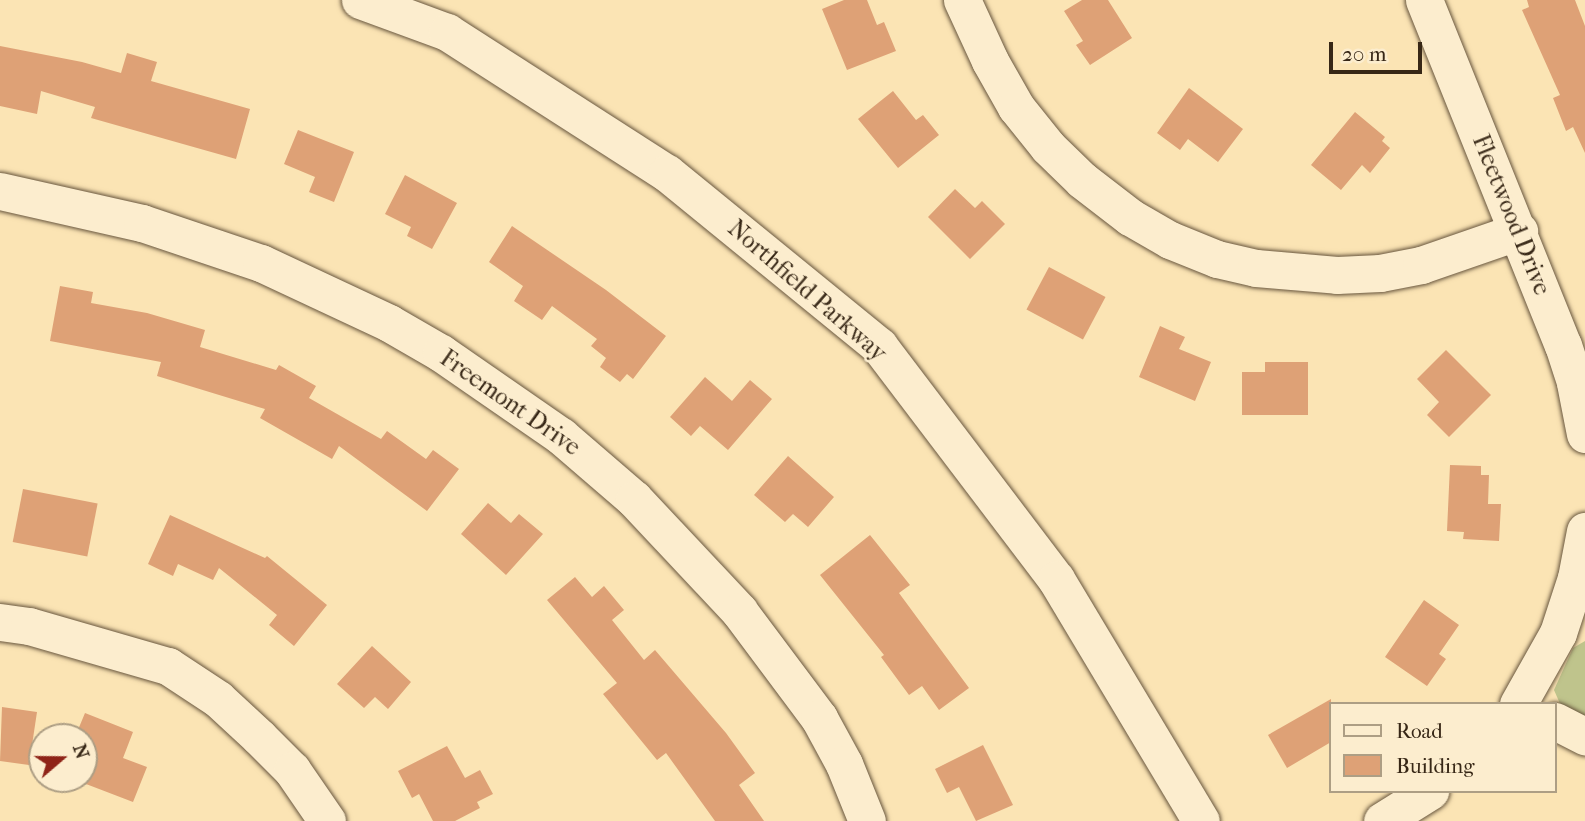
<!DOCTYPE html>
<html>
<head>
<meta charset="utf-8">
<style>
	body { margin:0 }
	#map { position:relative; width:1585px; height:821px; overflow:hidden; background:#fbe4b4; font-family:"IM FELL French Canon",serif }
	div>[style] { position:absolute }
	.green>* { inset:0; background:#bfc48c }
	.building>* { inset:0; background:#dea176; transform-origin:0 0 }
	.roads { filter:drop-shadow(0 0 2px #68563e) drop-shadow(0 0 2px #68563e) }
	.minor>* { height:37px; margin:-18.5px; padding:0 18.5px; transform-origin:18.5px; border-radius:18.5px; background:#fcedce }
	span { translate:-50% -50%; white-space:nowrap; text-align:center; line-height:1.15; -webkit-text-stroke:5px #fcedce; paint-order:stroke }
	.street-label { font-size:24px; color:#372716 }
	.legend { position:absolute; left:1329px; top:702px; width:228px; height:91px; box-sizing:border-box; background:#fcedce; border:2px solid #ad9e84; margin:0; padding:9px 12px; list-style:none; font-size:21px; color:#372716 }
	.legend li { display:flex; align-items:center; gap:14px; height:35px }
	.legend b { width:35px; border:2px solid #ad9e84 }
	.north { position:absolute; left:28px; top:723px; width:70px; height:70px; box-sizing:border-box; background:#fcedce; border:2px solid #ad9e84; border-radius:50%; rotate:70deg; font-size:19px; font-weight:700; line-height:28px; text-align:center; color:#372716 }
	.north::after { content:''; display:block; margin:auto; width:24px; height:32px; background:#8f2418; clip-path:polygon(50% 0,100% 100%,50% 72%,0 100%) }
	.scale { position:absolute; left:1329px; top:42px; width:93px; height:32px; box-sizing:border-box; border:4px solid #372716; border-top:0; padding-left:9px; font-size:21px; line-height:24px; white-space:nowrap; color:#372716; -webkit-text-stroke:5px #fcedce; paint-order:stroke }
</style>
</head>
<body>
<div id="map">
	<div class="green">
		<div style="clip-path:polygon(1585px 641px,1585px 718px,1561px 706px,1554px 690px,1573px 648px)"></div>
	</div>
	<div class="building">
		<div style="clip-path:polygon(844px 0,867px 0,877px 25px,884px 22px,896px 51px,847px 70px,822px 9px)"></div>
		<div style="clip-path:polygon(1082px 0,1108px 0,1132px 38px,1090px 65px,1076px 45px,1083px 41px,1064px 11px)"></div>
		<div style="clip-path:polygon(1527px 0,1575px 0,1585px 26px,1585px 153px,1573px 127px,1566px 131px,1553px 98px,1560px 95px,1522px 10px,1529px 7px)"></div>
		<div style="clip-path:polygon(0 46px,82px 62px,121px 73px,127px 53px,157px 62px,151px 81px,250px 109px,236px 159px,91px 118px,95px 107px,41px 91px,37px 114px,0 106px)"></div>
		<div style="clip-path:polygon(1189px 88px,1243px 129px,1218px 162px,1188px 139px,1180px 150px,1157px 133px)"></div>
		<div style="clip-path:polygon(893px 91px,916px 120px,923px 115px,939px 135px,898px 168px,858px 119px)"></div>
		<div style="clip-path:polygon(1355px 112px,1385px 137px,1382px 141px,1390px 148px,1370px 173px,1362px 165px,1341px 190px,1311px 165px)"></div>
		<div style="clip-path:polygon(298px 130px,354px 152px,334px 202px,309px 192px,315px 177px,284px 164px)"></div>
		<div style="clip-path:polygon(405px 175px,457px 203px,432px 249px,407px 236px,411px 227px,385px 214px)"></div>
		<div style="clip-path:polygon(955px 189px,975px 208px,982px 201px,1005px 224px,970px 259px,928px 217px)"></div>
		<div style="clip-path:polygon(512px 226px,606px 290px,666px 336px,633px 379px,627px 374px,620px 382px,600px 367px,606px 358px,591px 346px,597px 339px,552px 306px,542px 320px,514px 301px,523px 286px,489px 262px)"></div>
		<div style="left:1049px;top:267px;width:64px;height:48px;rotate:28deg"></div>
		<div style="clip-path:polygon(60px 286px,93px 292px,91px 303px,147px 313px,205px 330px,200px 347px,276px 370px,279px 365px,316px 386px,309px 398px,381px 439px,387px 431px,426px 459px,433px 450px,459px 469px,427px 511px,339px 446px,332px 459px,260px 418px,265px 409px,157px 376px,161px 362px,50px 341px)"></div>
		<div style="clip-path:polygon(1160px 326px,1185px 337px,1179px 349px,1211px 362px,1195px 401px,1139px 377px)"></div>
		<div style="clip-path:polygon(1446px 350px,1491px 395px,1449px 437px,1427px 415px,1439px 402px,1417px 379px)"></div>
		<div style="clip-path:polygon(1265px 362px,1308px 362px,1308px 415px,1242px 415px,1242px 372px,1265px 372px)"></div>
		<div style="clip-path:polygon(705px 377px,732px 401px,750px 380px,772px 399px,728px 450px,700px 426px,691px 436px,670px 417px)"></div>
		<div style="clip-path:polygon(788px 456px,834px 497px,808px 527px,793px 514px,785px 522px,754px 495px)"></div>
		<div style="clip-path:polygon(1450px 465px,1481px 466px,1481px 475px,1489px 475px,1488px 504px,1501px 504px,1499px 541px,1463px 539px,1464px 532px,1447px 531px)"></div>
		<div style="left:23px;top:489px;width:76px;height:54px;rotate:11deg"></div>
		<div style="clip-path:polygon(488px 503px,511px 523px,519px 514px,543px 534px,506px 575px,461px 534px)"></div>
		<div style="clip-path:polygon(170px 515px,265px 558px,267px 556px,327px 605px,294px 646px,269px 625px,277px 615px,219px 568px,213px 580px,178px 564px,173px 576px,148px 564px)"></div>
		<div style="clip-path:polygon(870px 535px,910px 585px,899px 593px,969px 688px,939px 710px,922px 686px,909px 695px,881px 657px,884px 655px,820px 575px)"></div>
		<div style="clip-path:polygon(575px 577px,592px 597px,604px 586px,624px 610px,612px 620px,644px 660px,655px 650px,726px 733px,755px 773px,739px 785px,764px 821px,715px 821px,666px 753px,657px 760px,603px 694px,617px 683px,547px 600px)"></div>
		<div style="clip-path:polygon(1424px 600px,1459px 625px,1439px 654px,1446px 659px,1427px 686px,1385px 657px)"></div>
		<div style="clip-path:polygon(372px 646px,411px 682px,388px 709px,375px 697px,364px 708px,337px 684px)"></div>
		<div style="clip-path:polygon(1331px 699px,1331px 742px,1287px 768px,1268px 735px)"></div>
		<div style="clip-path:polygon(2px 707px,37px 712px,29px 765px,0 761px)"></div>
		<div style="clip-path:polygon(85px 713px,133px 732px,123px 758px,147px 767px,133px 802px,73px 779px,84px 779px,84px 737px,75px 737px)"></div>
		<div style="clip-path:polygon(983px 745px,1013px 805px,976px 821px,959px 787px,947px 793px,935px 769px)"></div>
		<div style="clip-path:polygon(447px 746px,465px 778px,480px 770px,493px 794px,477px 802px,480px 808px,455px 821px,433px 821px,419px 794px,412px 798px,398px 771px)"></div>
	</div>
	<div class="roads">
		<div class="minor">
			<div style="left:360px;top:0;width:93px;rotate:20.2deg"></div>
			<div style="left:447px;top:32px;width:261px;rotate:32.7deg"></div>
			<div style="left:667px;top:173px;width:274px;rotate:39.2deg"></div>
			<div style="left:879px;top:346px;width:293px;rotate:52.8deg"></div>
			<div style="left:1056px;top:579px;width:282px;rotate:59.1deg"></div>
			<div style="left:962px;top:0;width:67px;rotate:65.3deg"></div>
			<div style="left:990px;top:61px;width:53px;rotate:60.5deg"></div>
			<div style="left:1016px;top:107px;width:51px;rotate:51.3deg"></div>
			<div style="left:1048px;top:147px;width:47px;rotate:44.1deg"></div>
			<div style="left:1082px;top:180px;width:61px;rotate:37.6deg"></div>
			<div style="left:1130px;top:217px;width:46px;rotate:29.9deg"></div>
			<div style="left:1170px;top:240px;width:51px;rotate:22deg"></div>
			<div style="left:1217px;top:259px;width:40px;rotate:13deg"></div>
			<div style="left:1256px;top:268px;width:81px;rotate:4.9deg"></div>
			<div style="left:1337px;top:275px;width:43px;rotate:-2.7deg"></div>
			<div style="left:1380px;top:273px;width:42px;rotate:-11deg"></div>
			<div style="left:1421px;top:265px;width:104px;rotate:-19.1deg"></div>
			<div style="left:1424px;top:0;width:372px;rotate:68.1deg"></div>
			<div style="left:1563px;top:345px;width:40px;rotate:72deg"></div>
			<div style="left:1575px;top:383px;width:52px;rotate:78.9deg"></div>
			<div style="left:0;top:191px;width:146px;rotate:12.7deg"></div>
			<div style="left:142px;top:223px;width:126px;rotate:18.6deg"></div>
			<div style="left:261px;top:263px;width:141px;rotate:25.1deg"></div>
			<div style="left:389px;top:323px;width:60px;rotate:30deg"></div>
			<div style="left:441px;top:353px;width:146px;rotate:34.7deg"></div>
			<div style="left:561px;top:436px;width:96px;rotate:40.8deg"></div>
			<div style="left:634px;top:499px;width:154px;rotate:46.8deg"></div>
			<div style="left:739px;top:611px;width:134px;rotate:53.2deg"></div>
			<div style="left:819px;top:718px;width:52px;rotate:61.5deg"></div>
			<div style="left:844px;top:764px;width:61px;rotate:68deg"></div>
			<div style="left:0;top:622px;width:29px;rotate:8deg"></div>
			<div style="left:29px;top:626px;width:145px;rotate:16.1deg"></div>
			<div style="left:168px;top:666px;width:60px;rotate:33.4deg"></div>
			<div style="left:218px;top:699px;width:56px;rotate:42.8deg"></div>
			<div style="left:259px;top:737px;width:47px;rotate:45deg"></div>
			<div style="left:292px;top:770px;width:62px;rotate:55.5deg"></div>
			<div style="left:1518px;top:704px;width:81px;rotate:-60.6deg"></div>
			<div style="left:1558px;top:633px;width:58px;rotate:-71.9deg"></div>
			<div style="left:1576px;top:578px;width:48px;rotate:-79.2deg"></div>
			<div style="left:1555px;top:721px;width:34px;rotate:27deg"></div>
			<div style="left:1382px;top:821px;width:57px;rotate:-32deg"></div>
		</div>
	</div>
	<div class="street-label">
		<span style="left:1511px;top:215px;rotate:68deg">Fleetwood Drive</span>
		<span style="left:807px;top:291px;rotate:41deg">Northfield Parkway</span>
		<span style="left:510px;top:403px;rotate:35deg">Freemont Drive</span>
	</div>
	<ul class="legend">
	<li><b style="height:9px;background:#fcedce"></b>Road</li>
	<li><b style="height:19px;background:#dea176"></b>Building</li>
	</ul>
	<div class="north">N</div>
	<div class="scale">20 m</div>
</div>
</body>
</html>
